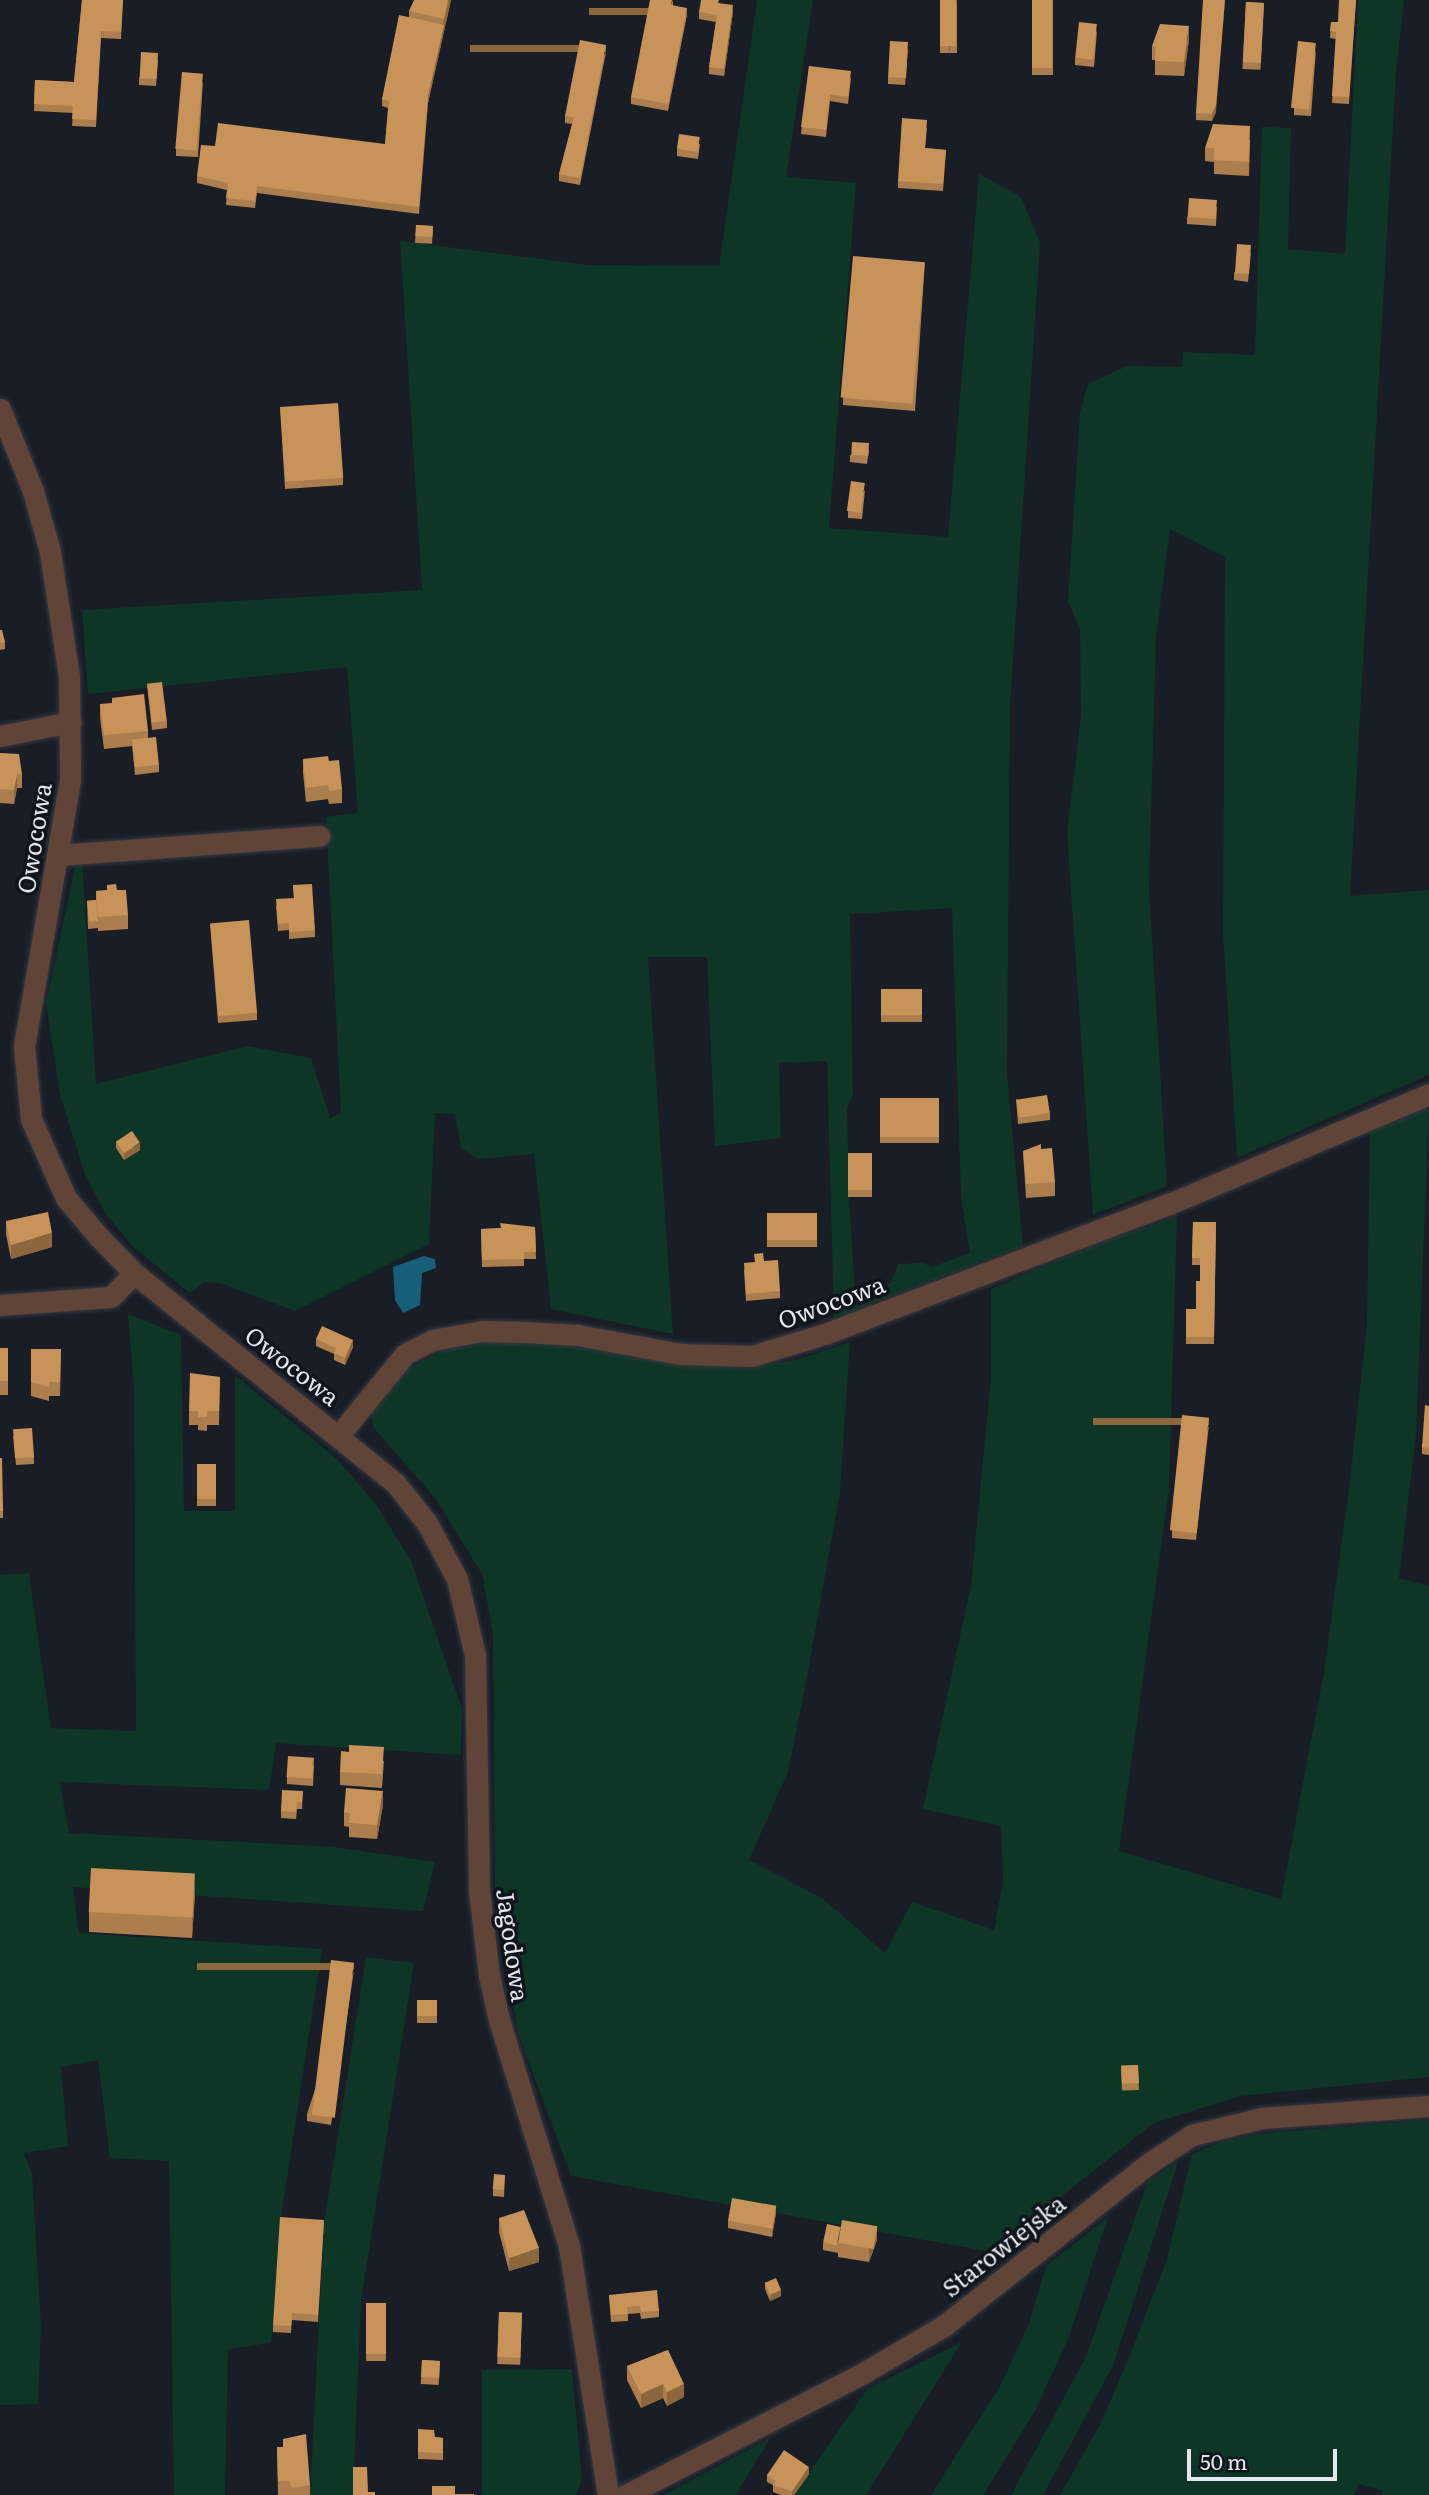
<!DOCTYPE html>
<html>
<head>
<meta charset="utf-8">
<style>
	body { margin:0 }
	#map { position:relative; width:1429px; height:2495px; overflow:hidden; background:#191d26; font-family:Literata,serif }
	div>[style] { position:absolute }
	.green>* { inset:0; background:#0d3627 }
	.water>* { inset:0; background:#165f78 }
	.roads { filter:drop-shadow(0 0 2px #353942) drop-shadow(0 0 2px #353942) }
	.minor>* { height:21px; margin:-10.5px; padding:0 10.5px; transform-origin:10.5px; border-radius:10.5px; background:#604438 }
	.wall>* { inset:0; background:#ac7e4d; transform-origin:0 0 }
	.shaded-wall>* { inset:0; background:#8c673e; transform-origin:0 0 }
	.building>* { inset:0; background:#c89359; transform-origin:0 0 }
	span { translate:-50% -50%; white-space:nowrap; text-align:center; line-height:1.15; -webkit-text-stroke:7px #10141d; paint-order:stroke }
	.street-label { font-size:24px; color:#e4e7ed }
	.scale { position:absolute; left:1187px; top:2449px; width:150px; height:32px; box-sizing:border-box; border:4px solid #e4e7ed; border-top:0; padding-left:9px; font-size:21px; line-height:24px; white-space:nowrap; color:#e4e7ed; -webkit-text-stroke:5px #10141d; paint-order:stroke }
</style>
</head>
<body>
<div id="map">
	<div class="green">
		<div style="clip-path:polygon(evenodd,757px 0,813px 0,786px 177px,856px 183px,829px 528px,948px 537px,979px 174px,1021px 197px,1040px 243px,1010px 705px,1007px 1074px,1023px 1246px,834px 1318px,827px 1061px,779px 1063px,781px 1138px,715px 1146px,707px 957px,648px 957px,673px 1334px,551px 1309px,534px 1154px,479px 1159px,461px 1148px,455px 1114px,435px 1113px,429px 1244px,295px 1311px,220px 1283px,205px 1282px,190px 1293px,133px 1247px,105px 1213px,85px 1174px,60px 1095px,46px 1003px,76px 862px,82px 861px,96px 1084px,248px 1046px,311px 1058px,330px 1118px,341px 1113px,326px 817px,358px 813px,347px 667px,88px 694px,82px 610px,422px 590px,400px 241px,587px 265px,719px 266px,757px 0,952px 908px,961px 1198px,970px 1253px,932px 1267px,923px 1263px,898px 1264px,891px 1283px,860px 1295px,855px 1293px,849px 1197px,847px 1108px,853px 1094px,850px 914px,952px 908px)"></div>
		<div style="clip-path:polygon(1358px 0,1404px 0,1396px 71px,1350px 896px,1429px 890px,1429px 1075px,1237px 1158px,1223px 933px,1225px 557px,1170px 529px,1156px 638px,1149px 888px,1167px 1186px,1093px 1215px,1067px 832px,1081px 716px,1080px 629px,1068px 601px,1080px 412px,1088px 384px,1127px 366px,1182px 367px,1183px 352px,1255px 355px,1262px 127px,1291px 128px,1288px 249px,1345px 254px)"></div>
		<div style="clip-path:polygon(1429px 1108px,1416px 1435px,1399px 1578px,1429px 1586px,1429px 2077px,1240px 2096px,1154px 2123px,991px 2252px,571px 2176px,518px 2033px,504px 1953px,495px 1894px,493px 1633px,482px 1574px,436px 1499px,373px 1427px,371px 1410px,405px 1370px,445px 1349px,502px 1341px,593px 1347px,742px 1369px,799px 1359px,850px 1342px,840px 1492px,807px 1677px,788px 1772px,749px 1860px,822px 1898px,885px 1953px,912px 1902px,994px 1930px,1003px 1881px,1001px 1826px,923px 1809px,971px 1585px,991px 1378px,991px 1289px,1089px 1247px,1177px 1216px,1169px 1490px,1119px 1851px,1281px 1899px,1324px 1672px,1350px 1480px,1367px 1324px,1370px 1132px)"></div>
		<div style="clip-path:polygon(128px 1314px,181px 1335px,184px 1511px,235px 1511px,235px 1375px,337px 1459px,376px 1504px,411px 1561px,462px 1709px,461px 1755px,276px 1743px,269px 1790px,60px 1782px,69px 1833px,335px 1847px,435px 1862px,423px 1911px,73px 1887px,79px 1933px,322px 1949px,280px 2224px,273px 2332px,270px 2343px,228px 2349px,225px 2495px,174px 2495px,169px 2161px,110px 2158px,98px 2060px,61px 2067px,68px 2146px,24px 2153px,32px 2174px,41px 2327px,38px 2404px,0 2405px,0 1575px,29px 1573px,51px 1728px,136px 1731px,134px 1389px)"></div>
		<div style="clip-path:polygon(366px 1957px,414px 1963px,361px 2301px,353px 2495px,310px 2495px,324px 2223px)"></div>
		<div style="clip-path:polygon(1429px 2120px,1429px 2495px,1382px 2495px,1383px 2491px,1359px 2484px,1354px 2495px,1060px 2495px,1102px 2421px,1130px 2355px,1167px 2259px,1192px 2154px,1229px 2139px,1266px 2133px)"></div>
		<div style="clip-path:polygon(1178px 2162px,1113px 2366px,1043px 2495px,1011px 2495px,1086px 2357px,1148px 2181px)"></div>
		<div style="clip-path:polygon(1108px 2217px,1068px 2339px,1035px 2411px,983px 2495px,931px 2495px,1000px 2386px,1029px 2324px,1046px 2266px)"></div>
		<div style="clip-path:polygon(962px 2342px,866px 2495px,794px 2495px,868px 2388px)"></div>
		<div style="clip-path:polygon(572px 2369px,582px 2479px,576px 2495px,482px 2495px,482px 2370px)"></div>
		<div style="clip-path:polygon(770px 2438px,736px 2495px,663px 2495px)"></div>
	</div>
	<div class="water">
		<div style="clip-path:polygon(424px 1256px,435px 1259px,436px 1268px,422px 1273px,420px 1305px,403px 1313px,395px 1300px,393px 1267px)"></div>
	</div>
	<div class="roads">
		<div class="minor">
			<div style="left:0;top:409px;width:88px;rotate:68.1deg"></div>
			<div style="left:33px;top:491px;width:63px;rotate:74.4deg"></div>
			<div style="left:50px;top:552px;width:125px;rotate:81.3deg"></div>
			<div style="left:69px;top:676px;width:104px;rotate:89.4deg"></div>
			<div style="left:70px;top:780px;width:270px;rotate:99.8deg"></div>
			<div style="left:24px;top:1046px;width:73px;rotate:84.5deg"></div>
			<div style="left:31px;top:1119px;width:86px;rotate:66.1deg"></div>
			<div style="left:66px;top:1198px;width:51px;rotate:49.8deg"></div>
			<div style="left:99px;top:1237px;width:50px;rotate:45.8deg"></div>
			<div style="left:134px;top:1273px;width:336px;rotate:38.8deg"></div>
			<div style="left:396px;top:1484px;width:50px;rotate:51.5deg"></div>
			<div style="left:427px;top:1523px;width:64px;rotate:61.8deg"></div>
			<div style="left:457px;top:1579px;width:78px;rotate:76.7deg"></div>
			<div style="left:475px;top:1655px;width:235px;rotate:89deg"></div>
			<div style="left:479px;top:1890px;width:86px;rotate:83.3deg"></div>
			<div style="left:489px;top:1975px;width:46px;rotate:77.5deg"></div>
			<div style="left:499px;top:2020px;width:237px;rotate:72.8deg"></div>
			<div style="left:569px;top:2246px;width:252px;rotate:81.1deg"></div>
			<div style="left:0;top:736px;width:72px;rotate:-11.2deg"></div>
			<div style="left:59px;top:855px;width:261px;rotate:-4.2deg"></div>
			<div style="left:0;top:1305px;width:111px;rotate:-4.1deg"></div>
			<div style="left:111px;top:1297px;width:33px;rotate:-46deg"></div>
			<div style="left:339px;top:1435px;width:104px;rotate:-50.8deg"></div>
			<div style="left:405px;top:1354px;width:30px;rotate:-27deg"></div>
			<div style="left:432px;top:1340px;width:51px;rotate:-10.2deg"></div>
			<div style="left:482px;top:1331px;width:42px;rotate:1.4deg"></div>
			<div style="left:524px;top:1332px;width:54px;rotate:3.2deg"></div>
			<div style="left:578px;top:1335px;width:105px;rotate:10.5deg"></div>
			<div style="left:681px;top:1354px;width:71px;rotate:1.6deg"></div>
			<div style="left:752px;top:1356px;width:78px;rotate:-17deg"></div>
			<div style="left:827px;top:1333px;width:366px;rotate:-20.7deg"></div>
			<div style="left:1169px;top:1204px;width:282px;rotate:-22.9deg"></div>
			<div style="left:626px;top:2495px;width:269px;rotate:-27.2deg"></div>
			<div style="left:865px;top:2372px;width:93px;rotate:-30.4deg"></div>
			<div style="left:945px;top:2325px;width:259px;rotate:-38.4deg"></div>
			<div style="left:1148px;top:2164px;width:53px;rotate:-33.4deg"></div>
			<div style="left:1192px;top:2135px;width:72px;rotate:-13.7deg"></div>
			<div style="left:1262px;top:2118px;width:167px;rotate:-4.1deg"></div>
		</div>
	</div>
	<div class="wall">
		<div style="clip-path:polygon(82px 0,123px 0,121px 39px,101px 38px,96px 127px,72px 126px,73px 113px,34px 111px,35px 80px,74px 82px)"></div>
		<div style="clip-path:polygon(451px 0,428px 103px,419px 214px,257px 193px,255px 208px,226px 205px,227px 190px,197px 183px,197px 176px,385px 144px,388px 108px,382px 106px,382px 99px,409px 17px,409px 11px)"></div>
		<div style="clip-path:polygon(673px 0,673px 5px,687px 15px,668px 111px,631px 104px,631px 97px)"></div>
		<div style="left:940px;top:0;width:17px;height:53px"></div>
		<div style="left:1032px;top:0;width:21px;height:75px"></div>
		<div style="clip-path:polygon(1356px 0,1349px 104px,1332px 103px,1336px 39px,1330px 38px,1331px 22px,1338px 22px)"></div>
		<div style="left:1246px;top:2px;width:18px;height:67px;rotate:3deg"></div>
		<div style="clip-path:polygon(719px 3px,733px 12px,724px 76px,709px 74px,709px 67px,716px 22px,699px 19px,699px 12px)"></div>
		<div style="clip-path:polygon(1097px 31px,1094px 67px,1075px 65px,1075px 58px)"></div>
		<div style="clip-path:polygon(1189px 40px,1184px 76px,1155px 75px,1155px 60px,1152px 60px,1152px 46px)"></div>
		<div style="clip-path:polygon(908px 49px,905px 85px,888px 84px,888px 77px)"></div>
		<div style="clip-path:polygon(1316px 50px,1311px 116px,1294px 115px,1294px 108px)"></div>
		<div style="clip-path:polygon(606px 52px,580px 185px,559px 181px,559px 174px,572px 124px,565px 123px,565px 116px)"></div>
		<div style="clip-path:polygon(158px 60px,156px 86px,139px 85px,139px 78px)"></div>
		<div style="clip-path:polygon(809px 66px,851px 78px,848px 104px,830px 101px,826px 137px,801px 134px)"></div>
		<div style="clip-path:polygon(203px 81px,198px 157px,176px 156px,176px 149px)"></div>
		<div style="clip-path:polygon(1216px 112px,1212px 121px,1196px 120px,1196px 113px)"></div>
		<div style="clip-path:polygon(927px 127px,925px 148px,946px 150px,943px 191px,898px 188px,898px 181px)"></div>
		<div style="clip-path:polygon(1250px 140px,1249px 176px,1214px 174px,1214px 162px,1205px 161px,1205px 148px)"></div>
		<div style="clip-path:polygon(700px 144px,698px 159px,677px 156px,677px 149px)"></div>
		<div style="clip-path:polygon(1217px 207px,1216px 226px,1187px 224px,1187px 217px)"></div>
		<div style="left:416px;top:225px;width:17px;height:18px;rotate:3deg"></div>
		<div style="clip-path:polygon(1251px 252px,1248px 282px,1234px 280px,1234px 273px)"></div>
		<div style="clip-path:polygon(925px 262px,915px 411px,843px 405px,843px 398px)"></div>
		<div style="clip-path:polygon(280px 408px,343px 478px,343px 485px,285px 489px)"></div>
		<div style="clip-path:polygon(869px 450px,867px 464px,850px 462px,850px 455px)"></div>
		<div style="clip-path:polygon(865px 490px,862px 519px,848px 518px,848px 511px)"></div>
		<div style="clip-path:polygon(0 630px,5px 642px,5px 649px,0 650px)"></div>
		<div style="clip-path:polygon(147px 684px,167px 721px,167px 728px,152px 730px)"></div>
		<div style="clip-path:polygon(100px 704px,148px 731px,148px 738px,159px 765px,159px 772px,135px 775px,132px 746px,104px 749px,100px 718px)"></div>
		<div style="clip-path:polygon(0 753px,22px 774px,22px 788px,17px 788px,14px 804px,0 803px)"></div>
		<div style="clip-path:polygon(303px 759px,329px 761px,342px 789px,342px 803px,329px 804px,328px 799px,306px 802px,303px 773px)"></div>
		<div style="clip-path:polygon(293px 885px,315px 930px,315px 937px,289px 939px,289px 930px,278px 931px,276px 906px,294px 898px)"></div>
		<div style="clip-path:polygon(117px 890px,128px 915px,128px 929px,98px 931px,98px 926px,98px 928px,88px 929px,87px 901px,96px 900px,96px 891px)"></div>
		<div style="clip-path:polygon(210px 923px,257px 1013px,257px 1020px,218px 1023px)"></div>
		<div style="left:922px;top:989px;width:33px;height:41px;rotate:90deg"></div>
		<div style="left:939px;top:1098px;width:45px;height:59px;rotate:90deg"></div>
		<div style="clip-path:polygon(1016px 1099px,1050px 1113px,1050px 1120px,1018px 1124px)"></div>
		<div style="clip-path:polygon(116px 1141px,140px 1150px,124px 1160px,116px 1148px)"></div>
		<div style="clip-path:polygon(1041px 1149px,1055px 1182px,1055px 1196px,1026px 1198px,1023px 1151px)"></div>
		<div style="left:848px;top:1153px;width:24px;height:44px"></div>
		<div style="left:817px;top:1213px;width:34px;height:50px;rotate:90deg"></div>
		<div style="clip-path:polygon(6px 1221px,52px 1247px,11px 1259px,6px 1234px)"></div>
		<div style="clip-path:polygon(1193px 1222px,1216px 1222px,1214px 1344px,1186px 1344px,1186px 1309px,1196px 1309px,1200px 1281px,1200px 1265px,1192px 1265px)"></div>
		<div style="clip-path:polygon(535px 1227px,536px 1259px,524px 1259px,524px 1266px,482px 1267px,481px 1229px)"></div>
		<div style="clip-path:polygon(764px 1261px,780px 1291px,780px 1298px,746px 1301px,744px 1270px)"></div>
		<div style="clip-path:polygon(316px 1339px,353px 1347px,345px 1365px,334px 1360px,334px 1354px,316px 1346px)"></div>
		<div style="left:0;top:1348px;width:8px;height:47px"></div>
		<div style="clip-path:polygon(31px 1349px,61px 1349px,60px 1396px,49px 1396px,49px 1401px,31px 1396px)"></div>
		<div style="clip-path:polygon(220px 1377px,219px 1425px,207px 1425px,207px 1431px,198px 1430px,198px 1425px,189px 1425px,189px 1411px)"></div>
		<div style="clip-path:polygon(1429px 1406px,1429px 1455px,1422px 1454px,1422px 1447px)"></div>
		<div style="clip-path:polygon(1209px 1425px,1196px 1540px,1172px 1538px,1172px 1531px)"></div>
		<div style="clip-path:polygon(13px 1436px,34px 1457px,34px 1464px,16px 1465px)"></div>
		<div style="clip-path:polygon(0 1458px,3px 1511px,3px 1518px,0 1518px)"></div>
		<div style="left:197px;top:1464px;width:19px;height:42px"></div>
		<div style="clip-path:polygon(349px 1752px,384px 1761px,382px 1788px,340px 1785px,340px 1772px)"></div>
		<div style="clip-path:polygon(314px 1765px,313px 1786px,287px 1784px,287px 1777px)"></div>
		<div style="clip-path:polygon(303px 1791px,302px 1809px,297px 1809px,296px 1819px,281px 1818px,281px 1811px)"></div>
		<div style="clip-path:polygon(383px 1805px,377px 1839px,349px 1837px,349px 1827px,344px 1826px,344px 1812px)"></div>
		<div style="clip-path:polygon(195px 1894px,192px 1938px,89px 1932px,89px 1912px)"></div>
		<div style="clip-path:polygon(354px 1970px,331px 2125px,307px 2121px,307px 2114px)"></div>
		<div style="left:417px;top:2000px;width:20px;height:23px"></div>
		<div style="left:1138px;top:2065px;width:25px;height:17px;rotate:88deg"></div>
		<div style="clip-path:polygon(505px 2175px,504px 2197px,493px 2196px,493px 2189px)"></div>
		<div style="clip-path:polygon(776px 2213px,772px 2237px,728px 2228px,728px 2221px)"></div>
		<div style="clip-path:polygon(499px 2218px,539px 2262px,509px 2271px,499px 2232px)"></div>
		<div style="clip-path:polygon(324px 2220px,318px 2322px,292px 2320px,291px 2333px,273px 2332px,273px 2325px)"></div>
		<div style="clip-path:polygon(877px 2240px,869px 2262px,838px 2257px,838px 2253px,823px 2250px,823px 2243px)"></div>
		<div style="clip-path:polygon(765px 2282px,781px 2296px,770px 2301px,765px 2289px)"></div>
		<div style="clip-path:polygon(609px 2295px,659px 2311px,659px 2317px,641px 2319px,640px 2313px,628px 2314px,628px 2321px,611px 2322px)"></div>
		<div style="left:366px;top:2303px;width:20px;height:58px"></div>
		<div style="left:499px;top:2312px;width:23px;height:52px;rotate:2deg"></div>
		<div style="clip-path:polygon(668px 2350px,684px 2397px,667px 2406px,663px 2398px,641px 2408px,627px 2380px,627px 2366px)"></div>
		<div style="left:422px;top:2360px;width:18px;height:24px;rotate:3deg"></div>
		<div style="clip-path:polygon(418px 2429px,435px 2437px,443px 2438px,443px 2460px,418px 2459px)"></div>
		<div style="clip-path:polygon(277px 2447px,310px 2485px,310px 2495px,278px 2495px)"></div>
		<div style="clip-path:polygon(809px 2474px,794px 2495px,781px 2495px,773px 2492px,773px 2485px,767px 2482px,767px 2475px)"></div>
	</div>
	<div class="shaded-wall">
		<div style="clip-path:polygon(448px 0,451px 0,428px 103px,419px 214px,428px 96px)"></div>
		<div style="clip-path:polygon(956px 0,957px 0,949px 55px,949px 48px)"></div>
		<div style="clip-path:polygon(1225px 0,1216px 112px,1212px 121px,1212px 114px)"></div>
		<div style="clip-path:polygon(733px 5px,733px 12px,724px 76px,724px 69px)"></div>
		<div style="left:687px;top:8px;width:7px;height:98px;rotate:90deg"></div>
		<div style="clip-path:polygon(1189px 26px,1189px 40px,1184px 76px,1184px 62px)"></div>
		<div style="left:606px;top:45px;width:7px;height:136px;rotate:90deg"></div>
		<div style="clip-path:polygon(17px 774px,17px 788px,14px 804px,14px 790px)"></div>
		<div style="clip-path:polygon(140px 1143px,140px 1150px,124px 1160px,124px 1153px)"></div>
		<div style="clip-path:polygon(52px 1233px,52px 1247px,11px 1259px,11px 1245px)"></div>
		<div style="clip-path:polygon(353px 1340px,353px 1347px,345px 1365px,345px 1358px)"></div>
		<div style="left:1209px;top:1418px;width:7px;height:116px;rotate:90deg"></div>
		<div style="clip-path:polygon(383px 1791px,383px 1805px,377px 1839px,377px 1825px)"></div>
		<div style="clip-path:polygon(195px 1874px,195px 1894px,192px 1938px,192px 1918px)"></div>
		<div style="left:354px;top:1963px;width:7px;height:157px;rotate:90deg"></div>
		<div style="clip-path:polygon(776px 2206px,776px 2213px,772px 2237px,772px 2230px)"></div>
		<div style="clip-path:polygon(877px 2226px,877px 2240px,869px 2262px,869px 2248px)"></div>
		<div style="clip-path:polygon(539px 2248px,539px 2262px,509px 2271px,509px 2258px)"></div>
		<div style="clip-path:polygon(781px 2290px,781px 2296px,770px 2301px,770px 2294px)"></div>
		<div style="clip-path:polygon(663px 2384px,663px 2398px,641px 2408px,641px 2394px)"></div>
		<div style="clip-path:polygon(684px 2384px,684px 2397px,667px 2406px,667px 2392px)"></div>
		<div style="clip-path:polygon(809px 2467px,809px 2474px,794px 2495px,792px 2495px,792px 2491px)"></div>
	</div>
	<div class="building">
		<div style="clip-path:polygon(82px 0,123px 0,121px 32px,101px 31px,96px 120px,72px 119px,73px 106px,34px 104px,35px 80px,74px 82px)"></div>
		<div style="clip-path:polygon(414px 0,448px 0,444px 19px,409px 11px)"></div>
		<div style="clip-path:polygon(650px 0,672px 0,671px 5px,687px 8px,668px 104px,631px 97px)"></div>
		<div style="clip-path:polygon(701px 0,719px 0,718px 3px,733px 5px,724px 69px,709px 67px,717px 15px,699px 12px)"></div>
		<div style="left:940px;top:0;width:16px;height:46px"></div>
		<div style="left:1032px;top:0;width:20px;height:68px"></div>
		<div style="clip-path:polygon(1203px 0,1225px 0,1216px 105px,1212px 114px,1196px 113px)"></div>
		<div style="clip-path:polygon(1339px 0,1356px 0,1349px 97px,1332px 96px,1336px 32px,1330px 31px,1331px 22px,1338px 22px)"></div>
		<div style="left:1246px;top:2px;width:18px;height:60px;rotate:3deg"></div>
		<div style="clip-path:polygon(399px 15px,444px 25px,428px 96px,419px 207px,257px 186px,255px 201px,226px 198px,228px 183px,197px 176px,201px 145px,215px 146px,218px 123px,385px 144px,389px 101px,382px 99px)"></div>
		<div style="left:1079px;top:22px;width:18px;height:36px;rotate:6deg"></div>
		<div style="clip-path:polygon(1160px 24px,1189px 26px,1184px 62px,1155px 61px,1156px 46px,1152px 46px)"></div>
		<div style="clip-path:polygon(580px 40px,606px 45px,580px 178px,559px 174px,574px 117px,565px 116px)"></div>
		<div style="left:890px;top:41px;width:18px;height:36px;rotate:3deg"></div>
		<div style="left:1298px;top:41px;width:18px;height:67px;rotate:6deg"></div>
		<div style="left:141px;top:52px;width:17px;height:26px;rotate:3deg"></div>
		<div style="clip-path:polygon(809px 66px,851px 71px,848px 97px,830px 94px,826px 130px,801px 127px)"></div>
		<div style="left:182px;top:72px;width:21px;height:77px;rotate:5deg"></div>
		<div style="clip-path:polygon(902px 118px,927px 120px,925px 148px,946px 150px,943px 184px,898px 181px)"></div>
		<div style="clip-path:polygon(1213px 124px,1250px 126px,1249px 162px,1214px 160px,1214px 148px,1205px 148px)"></div>
		<div style="left:679px;top:134px;width:21px;height:15px;rotate:8deg"></div>
		<div style="left:1189px;top:198px;width:28px;height:19px;rotate:4deg"></div>
		<div style="left:416px;top:225px;width:17px;height:11px;rotate:3deg"></div>
		<div style="left:1237px;top:244px;width:14px;height:29px;rotate:4deg"></div>
		<div style="left:853px;top:256px;width:72px;height:142px;rotate:5deg"></div>
		<div style="left:338px;top:403px;width:75px;height:58px;rotate:86deg"></div>
		<div style="left:852px;top:442px;width:17px;height:13px;rotate:3deg"></div>
		<div style="left:851px;top:481px;width:14px;height:30px;rotate:8deg"></div>
		<div style="clip-path:polygon(0 630px,2px 630px,5px 642px,0 643px)"></div>
		<div style="left:162px;top:682px;width:39px;height:15px;rotate:83deg"></div>
		<div style="clip-path:polygon(144px 694px,148px 731px,104px 735px,100px 704px,112px 703px,112px 698px)"></div>
		<div style="left:156px;top:737px;width:28px;height:24px;rotate:84deg"></div>
		<div style="clip-path:polygon(0 753px,19px 754px,22px 774px,17px 774px,14px 790px,0 789px)"></div>
		<div style="clip-path:polygon(328px 756px,329px 761px,339px 760px,342px 789px,329px 791px,328px 785px,306px 788px,303px 759px)"></div>
		<div style="clip-path:polygon(116px 884px,117px 890px,126px 890px,128px 915px,98px 917px,96px 891px,107px 890px,107px 885px)"></div>
		<div style="clip-path:polygon(312px 884px,315px 930px,289px 932px,289px 923px,278px 924px,276px 899px,294px 898px,293px 885px)"></div>
		<div style="left:96px;top:900px;width:21px;height:9px;rotate:85deg"></div>
		<div style="left:249px;top:920px;width:93px;height:39px;rotate:85deg"></div>
		<div style="left:922px;top:989px;width:26px;height:41px;rotate:90deg"></div>
		<div style="left:1047px;top:1095px;width:18px;height:31px;rotate:81deg"></div>
		<div style="left:939px;top:1098px;width:39px;height:59px;rotate:90deg"></div>
		<div style="left:132px;top:1131px;width:14px;height:19px;rotate:56deg"></div>
		<div style="clip-path:polygon(1041px 1144px,1041px 1149px,1052px 1148px,1055px 1182px,1026px 1184px,1023px 1151px)"></div>
		<div style="left:848px;top:1153px;width:24px;height:37px"></div>
		<div style="clip-path:polygon(48px 1212px,52px 1233px,11px 1245px,6px 1221px)"></div>
		<div style="left:817px;top:1213px;width:27px;height:50px;rotate:90deg"></div>
		<div style="clip-path:polygon(1193px 1222px,1216px 1222px,1214px 1337px,1186px 1337px,1186px 1309px,1196px 1309px,1196px 1281px,1200px 1281px,1200px 1258px,1192px 1258px)"></div>
		<div style="clip-path:polygon(500px 1223px,535px 1227px,536px 1252px,524px 1252px,524px 1259px,482px 1260px,481px 1229px,501px 1228px)"></div>
		<div style="clip-path:polygon(763px 1253px,764px 1261px,778px 1260px,780px 1291px,746px 1294px,744px 1263px,755px 1262px,754px 1254px)"></div>
		<div style="clip-path:polygon(322px 1326px,353px 1340px,345px 1358px,334px 1353px,336px 1348px,316px 1339px)"></div>
		<div style="left:0;top:1348px;width:8px;height:33px"></div>
		<div style="clip-path:polygon(31px 1349px,61px 1349px,60px 1382px,49px 1382px,49px 1387px,31px 1382px)"></div>
		<div style="clip-path:polygon(190px 1373px,220px 1377px,219px 1411px,207px 1411px,207px 1417px,198px 1417px,198px 1411px,189px 1411px)"></div>
		<div style="clip-path:polygon(1425px 1405px,1429px 1406px,1429px 1448px,1422px 1447px)"></div>
		<div style="left:1182px;top:1415px;width:27px;height:116px;rotate:6deg"></div>
		<div style="left:32px;top:1428px;width:29px;height:19px;rotate:86deg"></div>
		<div style="clip-path:polygon(0 1458px,2px 1458px,3px 1511px,0 1511px)"></div>
		<div style="left:197px;top:1464px;width:19px;height:35px"></div>
		<div style="clip-path:polygon(349px 1745px,384px 1747px,382px 1774px,340px 1772px,341px 1751px,349px 1752px)"></div>
		<div style="left:288px;top:1756px;width:26px;height:21px;rotate:4deg"></div>
		<div style="clip-path:polygon(346px 1788px,383px 1791px,377px 1825px,349px 1823px,350px 1813px,344px 1812px)"></div>
		<div style="clip-path:polygon(282px 1790px,303px 1791px,302px 1802px,297px 1802px,296px 1812px,281px 1811px)"></div>
		<div style="left:91px;top:1868px;width:104px;height:44px;rotate:3deg"></div>
		<div style="left:331px;top:1960px;width:23px;height:156px;rotate:7deg"></div>
		<div style="left:417px;top:2000px;width:20px;height:16px"></div>
		<div style="left:1138px;top:2065px;width:18px;height:17px;rotate:87deg"></div>
		<div style="left:494px;top:2174px;width:11px;height:15px;rotate:5deg"></div>
		<div style="left:732px;top:2198px;width:45px;height:23px;rotate:10deg"></div>
		<div style="clip-path:polygon(524px 2210px,539px 2248px,509px 2258px,499px 2218px)"></div>
		<div style="clip-path:polygon(280px 2217px,324px 2220px,318px 2315px,292px 2313px,291px 2326px,273px 2325px)"></div>
		<div style="left:842px;top:2220px;width:36px;height:23px;rotate:10deg"></div>
		<div style="left:827px;top:2224px;width:14px;height:19px;rotate:12deg"></div>
		<div style="left:776px;top:2278px;width:13px;height:12px;rotate:67deg"></div>
		<div style="clip-path:polygon(657px 2290px,659px 2311px,641px 2312px,640px 2306px,627px 2307px,628px 2314px,611px 2315px,609px 2295px)"></div>
		<div style="left:366px;top:2303px;width:20px;height:51px"></div>
		<div style="left:499px;top:2312px;width:23px;height:45px;rotate:2deg"></div>
		<div style="clip-path:polygon(668px 2350px,684px 2384px,667px 2392px,663px 2384px,641px 2394px,627px 2366px)"></div>
		<div style="left:422px;top:2360px;width:18px;height:17px;rotate:3deg"></div>
		<div style="clip-path:polygon(418px 2429px,434px 2430px,435px 2437px,443px 2438px,443px 2453px,418px 2452px)"></div>
		<div style="clip-path:polygon(306px 2434px,310px 2485px,292px 2488px,289px 2481px,278px 2481px,277px 2447px,283px 2447px,283px 2439px)"></div>
		<div style="clip-path:polygon(784px 2450px,809px 2467px,792px 2491px,773px 2485px,776px 2481px,767px 2475px)"></div>
		<div style="clip-path:polygon(353px 2467px,367px 2467px,368px 2492px,375px 2492px,375px 2495px,353px 2495px)"></div>
		<div style="clip-path:polygon(432px 2486px,455px 2486px,455px 2494px,474px 2494px,474px 2495px,432px 2495px)"></div>
	</div>
	<div class="street-label">
		<span style="left:33px;top:838px;rotate:-81deg">Owocowa</span>
		<span style="left:831px;top:1301px;rotate:-20deg">Owocowa</span>
		<span style="left:293px;top:1365px;rotate:38deg">Owocowa</span>
		<span style="left:514px;top:1945px;rotate:82deg">Jagodowa</span>
		<span style="left:1003px;top:2245px;rotate:-38deg">Starowiejska</span>
	</div>
	<div class="scale">50 m</div>
</div>
</body>
</html>
